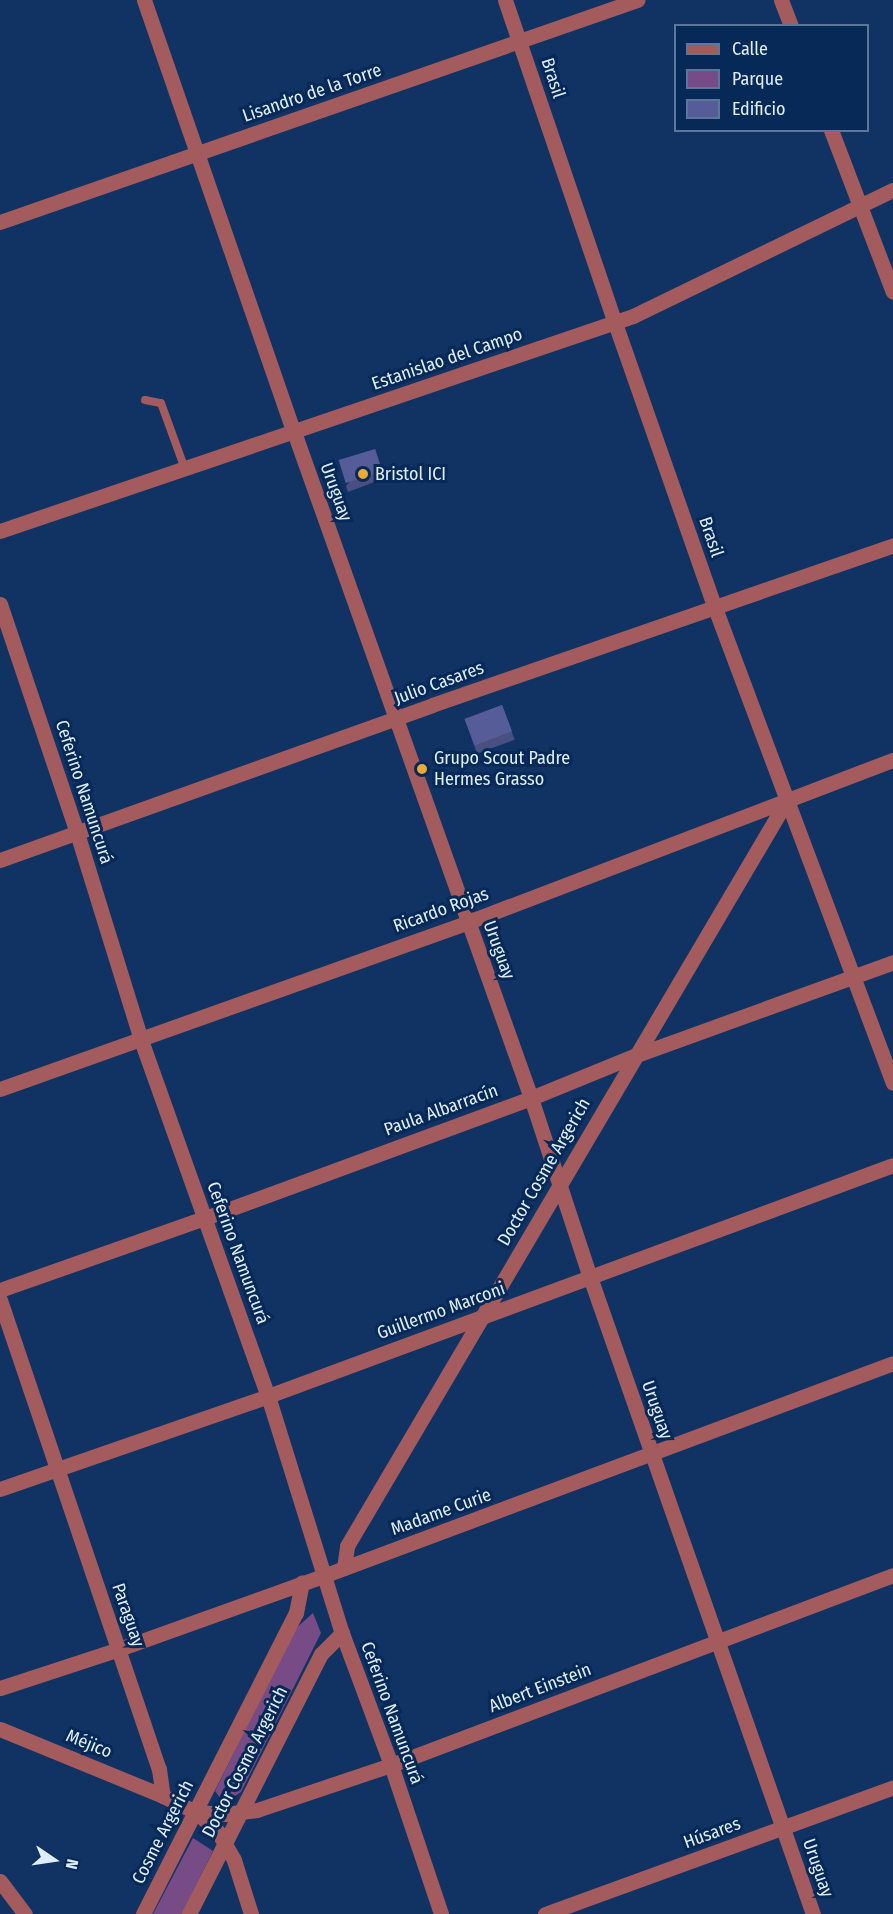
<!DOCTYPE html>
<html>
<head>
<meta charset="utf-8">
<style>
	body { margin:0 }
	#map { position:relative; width:893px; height:1914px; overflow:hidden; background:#113364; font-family:"Fira Sans Condensed",sans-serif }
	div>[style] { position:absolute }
	.green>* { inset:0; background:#774b85 }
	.service>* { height:8px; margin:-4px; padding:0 4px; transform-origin:4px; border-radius:4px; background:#a45b5e }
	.minor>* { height:15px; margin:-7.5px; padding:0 7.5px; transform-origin:7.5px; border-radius:7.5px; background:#a45b5e }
	.tertiary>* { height:15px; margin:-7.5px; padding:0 7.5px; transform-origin:7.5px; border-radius:7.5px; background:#a45b5e }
	.wall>* { inset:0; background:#4a4f82; transform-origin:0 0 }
	.building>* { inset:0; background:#565c97; transform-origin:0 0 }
	.dots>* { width:16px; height:16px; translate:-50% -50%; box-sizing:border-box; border:3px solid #062958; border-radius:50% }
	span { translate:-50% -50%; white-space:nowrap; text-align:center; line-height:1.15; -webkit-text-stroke:6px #062958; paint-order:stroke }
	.street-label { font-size:18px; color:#e0edff }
	.poi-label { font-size:18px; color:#e0edff }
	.left { translate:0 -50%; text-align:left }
	.legend { position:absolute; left:674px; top:24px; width:195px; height:108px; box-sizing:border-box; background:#062958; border:2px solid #5d779b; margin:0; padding:8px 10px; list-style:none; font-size:18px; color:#e0edff }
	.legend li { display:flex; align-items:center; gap:12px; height:30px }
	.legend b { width:30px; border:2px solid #5d779b }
	.north { position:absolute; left:24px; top:1830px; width:60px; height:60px; -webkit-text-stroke:4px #062958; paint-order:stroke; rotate:103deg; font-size:16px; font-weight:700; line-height:24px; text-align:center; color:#e0edff }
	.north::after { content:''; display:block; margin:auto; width:21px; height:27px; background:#e0edff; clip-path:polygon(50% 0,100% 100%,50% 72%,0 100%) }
</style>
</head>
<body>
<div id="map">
	<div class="green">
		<div style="clip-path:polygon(313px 1613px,321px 1633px,241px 1792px,224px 1803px,215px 1791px,294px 1630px)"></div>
		<div style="clip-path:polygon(193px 1838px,213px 1851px,182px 1914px,153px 1914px)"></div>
	</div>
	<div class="service">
		<div style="left:145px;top:400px;width:16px;rotate:11deg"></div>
		<div style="left:161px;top:403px;width:70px;rotate:70deg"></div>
	</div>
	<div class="minor">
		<div style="left:505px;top:0;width:341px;rotate:71.2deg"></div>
		<div style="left:615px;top:323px;width:302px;rotate:70.7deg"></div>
		<div style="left:715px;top:608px;width:507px;rotate:69.46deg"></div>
		<div style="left:781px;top:0;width:28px;rotate:69deg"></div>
		<div style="left:831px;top:130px;width:173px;rotate:69.1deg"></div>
		<div style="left:0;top:222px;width:675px;rotate:-19.21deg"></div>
		<div style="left:0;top:531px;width:669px;rotate:-18.76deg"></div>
		<div style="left:633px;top:316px;width:289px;rotate:-25.9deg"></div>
		<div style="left:0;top:604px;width:242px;rotate:71.4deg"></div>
		<div style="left:77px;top:833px;width:217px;rotate:72.8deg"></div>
		<div style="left:141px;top:1040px;width:378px;rotate:70.4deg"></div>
		<div style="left:268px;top:1396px;width:248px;rotate:72.7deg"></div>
		<div style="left:342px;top:1633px;width:141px;rotate:69.6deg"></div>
		<div style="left:391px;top:1765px;width:157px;rotate:71.4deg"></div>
		<div style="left:0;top:860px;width:459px;rotate:-19.7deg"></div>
		<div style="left:432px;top:705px;width:488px;rotate:-19.1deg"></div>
		<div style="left:0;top:1089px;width:497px;rotate:-19.6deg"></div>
		<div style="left:468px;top:922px;width:455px;rotate:-20.9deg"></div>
		<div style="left:0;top:1290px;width:217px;rotate:-19.4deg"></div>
		<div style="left:205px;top:1218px;width:347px;rotate:-20.2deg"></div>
		<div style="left:531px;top:1098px;width:111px;rotate:-22.2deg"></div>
		<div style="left:634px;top:1056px;width:276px;rotate:-19.9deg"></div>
		<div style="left:0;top:1300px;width:495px;rotate:71.3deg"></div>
		<div style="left:159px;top:1769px;width:27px;rotate:82deg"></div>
		<div style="left:163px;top:1796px;width:37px;rotate:26deg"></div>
		<div style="left:196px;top:1812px;width:30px;rotate:42deg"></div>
		<div style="left:218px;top:1832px;width:32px;rotate:60deg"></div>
		<div style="left:234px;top:1860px;width:57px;rotate:72.5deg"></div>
		<div style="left:0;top:1489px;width:284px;rotate:-19.1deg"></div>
		<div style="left:268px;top:1396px;width:666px;rotate:-20.28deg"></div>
		<div style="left:344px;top:1568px;width:22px;rotate:-82deg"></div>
		<div style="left:347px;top:1546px;width:866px;rotate:-59.47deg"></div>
		<div style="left:0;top:1688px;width:125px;rotate:-18.1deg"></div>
		<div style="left:119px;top:1649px;width:217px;rotate:-19.7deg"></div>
		<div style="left:323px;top:1576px;width:608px;rotate:-20.49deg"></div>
		<div style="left:0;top:1729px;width:176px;rotate:22.3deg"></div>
		<div style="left:196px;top:1812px;width:29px;rotate:4deg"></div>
		<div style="left:225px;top:1814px;width:32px;rotate:-7deg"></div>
		<div style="left:257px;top:1810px;width:141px;rotate:-18.6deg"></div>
		<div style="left:391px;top:1765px;width:537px;rotate:-20.73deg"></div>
		<div style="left:0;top:1881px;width:41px;rotate:52.9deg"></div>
		<div style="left:143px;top:1914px;width:338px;rotate:-63.1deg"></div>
		<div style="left:296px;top:1613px;width:31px;rotate:-79deg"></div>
		<div style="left:189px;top:1914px;width:292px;rotate:-63.1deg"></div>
		<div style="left:321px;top:1654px;width:30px;rotate:-45deg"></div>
		<div style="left:545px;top:1914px;width:370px;rotate:-20deg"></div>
	</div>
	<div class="tertiary">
		<div style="left:144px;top:0;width:457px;rotate:70.9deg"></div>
		<div style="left:294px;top:432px;width:707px;rotate:70.41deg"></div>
		<div style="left:531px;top:1098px;width:188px;rotate:71.8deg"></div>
		<div style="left:590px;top:1277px;width:675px;rotate:70.71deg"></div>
	</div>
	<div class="wall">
		<div style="clip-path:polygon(375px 449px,385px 478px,348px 492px,346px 486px)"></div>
		<div style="left:502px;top:705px;width:37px;height:40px;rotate:70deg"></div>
	</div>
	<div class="building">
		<div style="left:375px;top:449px;width:24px;height:38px;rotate:73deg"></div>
		<div style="left:502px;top:705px;width:28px;height:40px;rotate:69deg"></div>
	</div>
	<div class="dots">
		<div style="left:363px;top:474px;background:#eaaa38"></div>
		<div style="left:422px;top:769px;background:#eaaa38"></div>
	</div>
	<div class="street-label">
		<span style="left:553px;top:78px;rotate:72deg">Brasil</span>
		<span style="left:312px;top:93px;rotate:-19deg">Lisandro de la Torre</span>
		<span style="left:447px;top:359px;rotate:-19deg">Estanislao del Campo</span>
		<span style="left:336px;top:492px;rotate:70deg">Uruguay</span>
		<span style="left:711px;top:537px;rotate:71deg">Brasil</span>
		<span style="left:439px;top:683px;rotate:-20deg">Julio Casares</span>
		<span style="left:84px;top:792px;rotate:72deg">Ceferino Namuncurá</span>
		<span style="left:441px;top:910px;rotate:-20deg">Ricardo Rojas</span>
		<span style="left:499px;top:950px;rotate:70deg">Uruguay</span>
		<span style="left:441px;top:1110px;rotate:-20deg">Paula Albarracín</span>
		<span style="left:544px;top:1172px;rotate:-60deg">Doctor Cosme Argerich</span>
		<span style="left:238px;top:1253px;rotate:70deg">Ceferino Namuncurá</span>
		<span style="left:441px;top:1311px;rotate:-20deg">Guillermo Marconi</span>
		<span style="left:657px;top:1410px;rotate:71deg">Uruguay</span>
		<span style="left:441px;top:1512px;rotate:-20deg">Madame Curie</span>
		<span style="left:128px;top:1615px;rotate:71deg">Paraguay</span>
		<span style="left:540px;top:1688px;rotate:-21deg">Albert Einstein</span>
		<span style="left:392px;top:1713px;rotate:70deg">Ceferino Namuncurá</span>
		<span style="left:89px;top:1744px;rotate:22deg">Méjico</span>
		<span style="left:245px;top:1762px;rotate:-63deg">Doctor Cosme Argerich</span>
		<span style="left:163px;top:1832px;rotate:-63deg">Cosme Argerich</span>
		<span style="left:712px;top:1833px;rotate:-20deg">Húsares</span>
		<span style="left:818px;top:1868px;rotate:71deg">Uruguay</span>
	</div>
	<div class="poi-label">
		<span class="left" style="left:375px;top:474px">Bristol ICI</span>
		<span class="left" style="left:434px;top:769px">Grupo Scout Padre<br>Hermes Grasso</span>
	</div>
	<ul class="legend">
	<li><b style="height:8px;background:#a45b5e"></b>Calle</li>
	<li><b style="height:16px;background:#774b85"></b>Parque</li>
	<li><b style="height:16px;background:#565c97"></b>Edificio</li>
	</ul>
	<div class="north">N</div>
</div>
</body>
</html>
